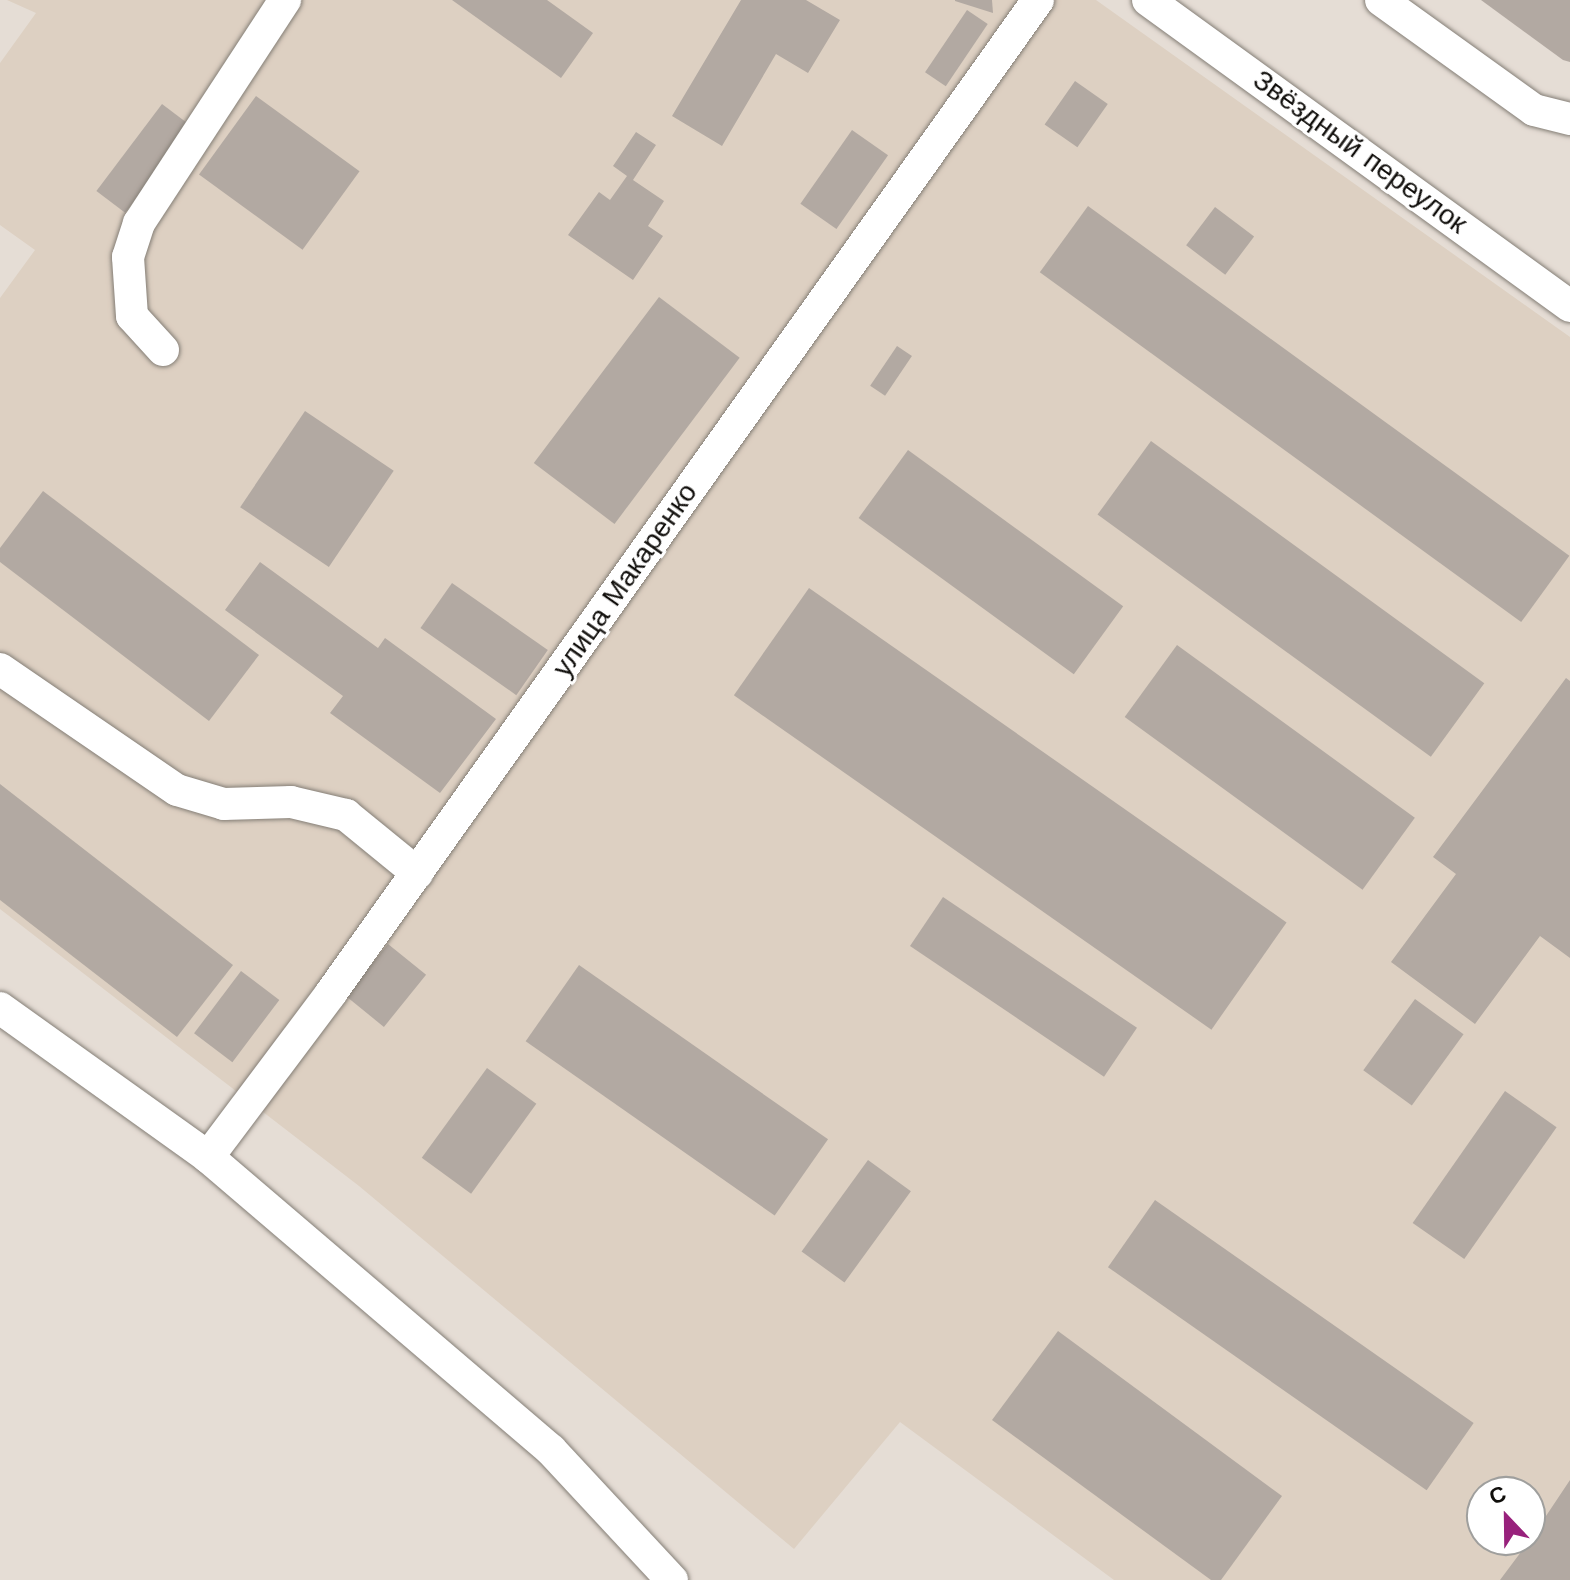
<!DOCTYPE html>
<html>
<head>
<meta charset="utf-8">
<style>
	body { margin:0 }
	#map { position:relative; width:1570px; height:1580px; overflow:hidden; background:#e5ddd5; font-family:"Work Sans",sans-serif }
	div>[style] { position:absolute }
	.built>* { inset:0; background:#ddd0c2 }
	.building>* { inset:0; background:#b2a9a2; transform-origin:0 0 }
	.roads { filter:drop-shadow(0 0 2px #847e76) drop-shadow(0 0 2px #847e76) }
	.minor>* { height:32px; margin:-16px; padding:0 16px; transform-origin:16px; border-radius:16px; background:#fff }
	span { translate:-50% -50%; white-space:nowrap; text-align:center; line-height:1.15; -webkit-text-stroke:6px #fff; paint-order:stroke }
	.street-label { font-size:28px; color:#100e0b }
	.north { position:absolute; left:1466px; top:1476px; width:80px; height:80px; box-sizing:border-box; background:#fff; border:2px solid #9f9f9d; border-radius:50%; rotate:338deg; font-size:22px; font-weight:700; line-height:32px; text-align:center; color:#100e0b }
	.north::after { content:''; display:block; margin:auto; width:28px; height:36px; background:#98217c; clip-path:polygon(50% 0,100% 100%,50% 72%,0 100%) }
</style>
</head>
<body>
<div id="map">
	<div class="built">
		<div style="clip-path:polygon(evenodd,7px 0,1096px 0,1570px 337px,1570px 1580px,1114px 1580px,900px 1422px,794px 1549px,359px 1186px,0 909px,0 298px,35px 250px,0 225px,0 63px,36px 13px,7px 0,1482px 1492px,1530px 1492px,1530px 1540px,1482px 1540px,1482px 1492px)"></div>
	</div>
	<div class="building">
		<div style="clip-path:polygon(452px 0,547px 0,593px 33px,561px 78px)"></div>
		<div style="clip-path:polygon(741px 0,806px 0,840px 20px,808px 73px,776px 54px,722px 146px,672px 116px)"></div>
		<div style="clip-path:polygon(955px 0,992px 0,993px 13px,955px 1px)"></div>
		<div style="clip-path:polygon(1481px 0,1570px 0,1570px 62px,1563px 60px)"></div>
		<div style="left:967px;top:10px;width:25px;height:75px;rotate:34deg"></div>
		<div style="left:1075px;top:81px;width:40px;height:53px;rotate:35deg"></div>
		<div style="left:256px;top:96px;width:128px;height:97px;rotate:36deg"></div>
		<div style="left:162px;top:104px;width:36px;height:109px;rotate:37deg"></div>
		<div style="left:852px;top:130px;width:44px;height:90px;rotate:35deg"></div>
		<div style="clip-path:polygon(636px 132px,656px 145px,633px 180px,664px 201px,648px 226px,663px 236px,633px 280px,568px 235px,599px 192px,610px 200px,627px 176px,613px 166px)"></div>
		<div style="left:1088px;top:206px;width:595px;height:82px;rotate:36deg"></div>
		<div style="left:1215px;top:207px;width:49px;height:48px;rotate:37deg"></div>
		<div style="left:659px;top:297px;width:101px;height:208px;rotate:37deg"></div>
		<div style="left:897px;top:346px;width:18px;height:48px;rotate:34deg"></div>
		<div style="left:305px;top:411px;width:107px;height:116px;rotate:34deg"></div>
		<div style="left:1151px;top:441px;width:412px;height:91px;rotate:36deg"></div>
		<div style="left:908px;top:450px;width:266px;height:84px;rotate:36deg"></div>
		<div style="clip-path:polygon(43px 491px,259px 655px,209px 721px,0 562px,0 548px)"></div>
		<div style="clip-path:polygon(260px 562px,378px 648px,385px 638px,496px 719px,440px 793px,330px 713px,343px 696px,225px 610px)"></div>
		<div style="left:452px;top:583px;width:117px;height:55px;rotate:35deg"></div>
		<div style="left:809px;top:588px;width:583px;height:131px;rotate:35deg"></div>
		<div style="left:1177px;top:645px;width:294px;height:89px;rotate:36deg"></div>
		<div style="clip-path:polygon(1566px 678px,1570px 681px,1570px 958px,1540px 936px,1475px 1024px,1391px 962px,1456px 874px,1433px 857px)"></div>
		<div style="clip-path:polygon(0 784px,233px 965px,177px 1037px,0 900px)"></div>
		<div style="left:943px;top:897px;width:234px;height:59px;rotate:34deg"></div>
		<div style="left:388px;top:944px;width:49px;height:67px;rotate:39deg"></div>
		<div style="left:579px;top:965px;width:304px;height:93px;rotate:35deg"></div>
		<div style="left:241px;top:971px;width:48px;height:78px;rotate:37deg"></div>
		<div style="left:1415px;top:999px;width:60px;height:88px;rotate:36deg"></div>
		<div style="left:487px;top:1068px;width:61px;height:111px;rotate:36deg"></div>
		<div style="left:1505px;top:1091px;width:63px;height:161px;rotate:35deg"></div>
		<div style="left:868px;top:1160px;width:53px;height:113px;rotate:36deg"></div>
		<div style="left:1155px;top:1200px;width:389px;height:82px;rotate:35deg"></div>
		<div style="clip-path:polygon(1058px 1331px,1282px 1496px,1221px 1580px,1211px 1580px,992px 1420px)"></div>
		<div style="clip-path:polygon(1570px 1480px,1570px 1580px,1500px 1580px,1530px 1540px)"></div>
	</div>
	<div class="roads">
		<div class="minor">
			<div style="left:1148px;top:0;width:521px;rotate:35.95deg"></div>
			<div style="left:1381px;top:0;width:188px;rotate:35.7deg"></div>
			<div style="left:1534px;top:110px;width:37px;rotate:14deg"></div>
			<div style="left:163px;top:350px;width:46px;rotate:-132.4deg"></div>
			<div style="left:132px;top:316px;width:59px;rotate:-93.9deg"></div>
			<div style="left:128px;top:257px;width:36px;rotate:-72deg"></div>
			<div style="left:139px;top:223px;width:267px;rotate:-56.8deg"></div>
			<div style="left:0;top:669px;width:214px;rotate:34.4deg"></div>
			<div style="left:177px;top:790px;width:49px;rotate:16.6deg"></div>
			<div style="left:224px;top:804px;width:67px;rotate:-1.7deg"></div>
			<div style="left:291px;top:802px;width:57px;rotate:13.3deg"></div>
			<div style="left:346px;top:815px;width:92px;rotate:39.2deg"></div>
			<div style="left:0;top:1008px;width:256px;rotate:35.6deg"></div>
			<div style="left:208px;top:1157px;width:451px;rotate:40.5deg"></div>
			<div style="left:551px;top:1450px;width:178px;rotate:47.1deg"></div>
			<div style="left:208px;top:1157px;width:205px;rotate:-53.1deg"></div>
			<div style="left:331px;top:993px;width:1219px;rotate:-54.55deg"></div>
		</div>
	</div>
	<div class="street-label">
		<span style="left:1360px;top:152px;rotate:36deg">Звёздный переулок</span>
		<span style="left:625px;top:580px;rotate:-55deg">улица Макаренко</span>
	</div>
	<div class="north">С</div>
</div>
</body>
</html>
